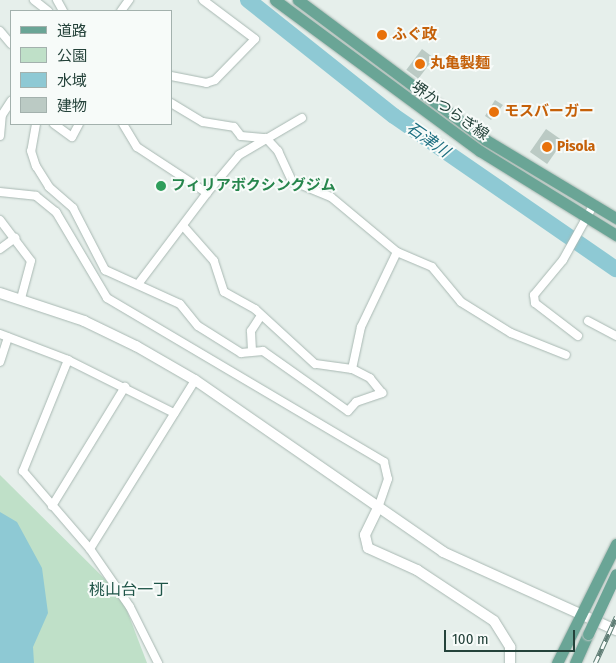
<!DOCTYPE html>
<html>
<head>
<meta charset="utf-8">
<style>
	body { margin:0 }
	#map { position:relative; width:616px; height:663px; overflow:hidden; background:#e6efeb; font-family:"Fira Sans Condensed","Noto Sans JP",sans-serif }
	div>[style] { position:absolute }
	.green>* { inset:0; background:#bfe0c8 }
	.water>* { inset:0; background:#8ec9d4 }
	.river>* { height:16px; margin:-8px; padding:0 8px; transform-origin:8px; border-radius:8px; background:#8ec9d4 }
	.building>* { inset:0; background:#bbcac4; transform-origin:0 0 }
	.roads { filter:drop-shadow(0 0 1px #a8b8b2) drop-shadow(0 0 1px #a8b8b2) }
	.street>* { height:8px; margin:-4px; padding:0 4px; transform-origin:4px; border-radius:4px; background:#fff }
	.secondary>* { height:10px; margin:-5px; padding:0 5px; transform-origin:5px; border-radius:5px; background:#fff }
	.primary>* { height:11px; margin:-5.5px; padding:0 5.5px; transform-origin:5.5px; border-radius:5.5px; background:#6aa596 }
	.rail>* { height:4.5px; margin-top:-2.25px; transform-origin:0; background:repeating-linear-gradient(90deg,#f7fbf9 0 8px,#5f7d75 0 16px); box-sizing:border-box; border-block:1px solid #5f7d75 }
	.bridges { filter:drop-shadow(0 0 1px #c2cac8) drop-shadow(0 0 1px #c2cac8) }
	.primary-bridge>* { height:11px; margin:-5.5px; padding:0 5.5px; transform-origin:5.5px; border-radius:5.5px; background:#6aa596 }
	.dots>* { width:14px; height:14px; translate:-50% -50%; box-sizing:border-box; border:2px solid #f7fbf9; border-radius:50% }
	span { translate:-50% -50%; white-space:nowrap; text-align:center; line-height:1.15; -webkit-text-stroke:4px #f7fbf9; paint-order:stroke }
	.food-label { font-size:15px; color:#c56008; font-weight:700 }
	.left { translate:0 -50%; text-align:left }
	.street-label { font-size:15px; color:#24423a }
	.leisure-label { font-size:15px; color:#27864d; font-weight:700 }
	.water-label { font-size:16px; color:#1c6f80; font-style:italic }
	.neighbourhood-label { font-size:16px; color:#1f5548 }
	.legend { position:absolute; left:10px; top:10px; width:162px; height:115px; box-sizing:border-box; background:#f7fbf9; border:1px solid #a3b1ad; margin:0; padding:6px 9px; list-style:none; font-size:15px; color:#24423a }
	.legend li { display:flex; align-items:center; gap:10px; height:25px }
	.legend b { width:25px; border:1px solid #a3b1ad }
	.scale { position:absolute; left:444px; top:630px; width:131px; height:22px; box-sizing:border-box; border:2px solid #24423a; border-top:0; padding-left:6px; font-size:15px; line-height:18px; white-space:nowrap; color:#24423a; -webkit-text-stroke:4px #f7fbf9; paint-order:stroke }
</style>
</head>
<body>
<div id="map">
	<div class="green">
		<div style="clip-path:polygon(0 475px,121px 595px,147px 663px,0 663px)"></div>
	</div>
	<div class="water">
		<div style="clip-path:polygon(0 512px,17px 522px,42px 568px,48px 613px,33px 647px,34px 663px,0 663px)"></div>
	</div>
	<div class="river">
		<div style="left:248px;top:0;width:186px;rotate:38.5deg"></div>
		<div style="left:394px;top:116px;width:270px;rotate:34.6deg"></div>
	</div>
	<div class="building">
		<div style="left:422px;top:49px;width:15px;height:26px;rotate:37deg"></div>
		<div style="clip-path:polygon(495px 100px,503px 105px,491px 120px,485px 116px)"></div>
		<div style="left:546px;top:129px;width:21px;height:28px;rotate:35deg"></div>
	</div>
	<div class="roads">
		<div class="street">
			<div style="left:34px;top:0;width:18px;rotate:38deg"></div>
			<div style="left:57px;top:0;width:13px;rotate:61deg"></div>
			<div style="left:121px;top:11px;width:14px;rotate:-54deg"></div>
			<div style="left:0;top:31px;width:17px;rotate:50deg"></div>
			<div style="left:171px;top:76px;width:36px;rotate:11deg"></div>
			<div style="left:206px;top:83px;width:9px;rotate:-18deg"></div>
			<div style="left:215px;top:80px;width:57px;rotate:-45.7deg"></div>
			<div style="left:255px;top:39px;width:65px;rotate:-143.1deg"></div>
			<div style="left:171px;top:103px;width:37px;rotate:31deg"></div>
			<div style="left:203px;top:122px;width:31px;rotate:9deg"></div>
			<div style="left:234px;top:127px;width:11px;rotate:52deg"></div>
			<div style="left:241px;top:136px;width:25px;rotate:5deg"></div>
			<div style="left:266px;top:138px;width:18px;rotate:47deg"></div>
			<div style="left:278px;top:151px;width:33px;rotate:65deg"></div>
			<div style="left:292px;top:181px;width:42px;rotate:22.3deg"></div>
			<div style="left:331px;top:197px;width:86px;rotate:39.8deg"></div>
			<div style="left:397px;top:252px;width:38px;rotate:23deg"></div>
			<div style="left:432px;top:267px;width:45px;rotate:50.4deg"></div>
			<div style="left:461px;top:302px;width:59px;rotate:31.8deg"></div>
			<div style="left:511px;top:333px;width:59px;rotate:21.8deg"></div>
			<div style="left:36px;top:124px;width:27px;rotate:100deg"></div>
			<div style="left:31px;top:151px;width:16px;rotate:72deg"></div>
			<div style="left:36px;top:166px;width:25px;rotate:58deg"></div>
			<div style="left:49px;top:187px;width:32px;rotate:41deg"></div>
			<div style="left:73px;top:208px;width:70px;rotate:62.7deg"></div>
			<div style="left:105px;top:270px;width:82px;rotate:24.4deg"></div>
			<div style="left:180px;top:304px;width:28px;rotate:51deg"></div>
			<div style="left:198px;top:326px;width:51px;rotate:32.1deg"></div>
			<div style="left:241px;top:353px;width:22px;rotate:-5deg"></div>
			<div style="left:263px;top:351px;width:104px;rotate:35.2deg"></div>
			<div style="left:348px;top:411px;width:12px;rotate:-48deg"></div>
			<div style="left:356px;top:402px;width:28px;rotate:-19deg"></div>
			<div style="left:382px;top:393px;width:19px;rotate:-129deg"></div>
			<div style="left:370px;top:378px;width:20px;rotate:-153deg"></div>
			<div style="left:352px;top:369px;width:37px;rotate:-172deg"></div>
			<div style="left:315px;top:364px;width:81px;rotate:-137.5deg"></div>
			<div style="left:255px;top:309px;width:35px;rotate:-151deg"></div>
			<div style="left:224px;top:292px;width:33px;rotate:-108deg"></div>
			<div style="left:214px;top:261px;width:45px;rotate:-131.4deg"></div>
			<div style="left:54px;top:124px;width:22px;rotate:36deg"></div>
			<div style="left:72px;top:137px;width:15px;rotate:-62deg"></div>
			<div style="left:123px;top:124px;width:27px;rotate:59deg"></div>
			<div style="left:137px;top:147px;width:84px;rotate:33.3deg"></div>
			<div style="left:207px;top:193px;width:113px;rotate:127.1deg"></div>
			<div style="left:0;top:136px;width:21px;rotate:-85deg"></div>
			<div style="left:2px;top:115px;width:17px;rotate:-57deg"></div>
			<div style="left:0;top:192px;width:36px;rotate:6deg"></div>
			<div style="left:36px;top:196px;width:26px;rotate:39deg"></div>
			<div style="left:56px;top:212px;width:100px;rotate:59.3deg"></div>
			<div style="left:107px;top:298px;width:322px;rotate:30.6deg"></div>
			<div style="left:384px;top:462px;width:17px;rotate:77deg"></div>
			<div style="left:388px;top:479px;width:31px;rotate:109deg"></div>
			<div style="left:207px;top:193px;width:50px;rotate:-49.9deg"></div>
			<div style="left:239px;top:155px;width:73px;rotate:-30.4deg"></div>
			<div style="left:0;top:220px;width:51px;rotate:52.9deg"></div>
			<div style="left:31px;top:261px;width:39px;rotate:105deg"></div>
			<div style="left:0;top:249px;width:19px;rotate:-36deg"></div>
			<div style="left:588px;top:321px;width:32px;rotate:28deg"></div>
			<div style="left:0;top:334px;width:73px;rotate:20.9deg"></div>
			<div style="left:68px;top:360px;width:119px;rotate:26.6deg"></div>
			<div style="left:578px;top:336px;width:54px;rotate:-142.5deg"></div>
			<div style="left:535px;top:303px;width:8px;rotate:-97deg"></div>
			<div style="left:534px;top:295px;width:45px;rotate:-50.4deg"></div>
			<div style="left:563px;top:260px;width:64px;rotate:-61deg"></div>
			<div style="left:252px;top:351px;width:20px;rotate:-93deg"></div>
			<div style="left:251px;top:331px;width:17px;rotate:-57deg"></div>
			<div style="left:68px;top:360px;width:120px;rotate:112.1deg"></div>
			<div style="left:23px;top:471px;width:103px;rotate:49.3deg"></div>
			<div style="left:90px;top:549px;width:70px;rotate:55.4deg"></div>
			<div style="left:130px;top:607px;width:63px;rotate:63.4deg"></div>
			<div style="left:0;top:362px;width:26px;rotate:-72deg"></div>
			<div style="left:352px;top:369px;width:43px;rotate:-77.9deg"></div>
			<div style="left:361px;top:327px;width:83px;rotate:-64.4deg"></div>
			<div style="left:52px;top:506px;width:140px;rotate:-58.5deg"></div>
			<div style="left:90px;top:549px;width:199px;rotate:-58.1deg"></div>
		</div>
		<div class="secondary">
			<div style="left:0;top:293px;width:89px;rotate:18.4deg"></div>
			<div style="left:84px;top:321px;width:58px;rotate:25.7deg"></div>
			<div style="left:136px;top:346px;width:68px;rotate:30deg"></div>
			<div style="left:195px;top:380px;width:302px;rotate:34.7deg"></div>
			<div style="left:443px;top:552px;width:190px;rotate:24.3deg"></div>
			<div style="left:378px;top:508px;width:30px;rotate:116deg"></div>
			<div style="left:365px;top:535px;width:13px;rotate:77deg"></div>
			<div style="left:368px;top:548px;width:54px;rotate:24.2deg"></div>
			<div style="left:417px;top:570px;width:92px;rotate:33.5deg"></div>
			<div style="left:494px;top:621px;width:31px;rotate:58deg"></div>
			<div style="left:510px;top:647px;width:16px;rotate:90deg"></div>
		</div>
		<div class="primary">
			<div style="left:275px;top:0;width:255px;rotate:36.4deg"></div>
			<div style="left:480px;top:151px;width:160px;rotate:31.7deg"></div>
			<div style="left:298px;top:0;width:234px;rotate:36.7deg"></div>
			<div style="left:486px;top:140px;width:152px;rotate:31deg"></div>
			<div style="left:557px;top:663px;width:133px;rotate:-63.6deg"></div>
			<div style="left:575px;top:663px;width:32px;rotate:-66deg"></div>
		</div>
	</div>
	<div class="rail">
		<div style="left:595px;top:663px;width:51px;rotate:-65.5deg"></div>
	</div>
	<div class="bridges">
		<div class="primary-bridge">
			<div style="left:588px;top:634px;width:66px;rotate:-65deg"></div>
		</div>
	</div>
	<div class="dots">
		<div style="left:382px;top:35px;background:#e8710a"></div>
		<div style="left:420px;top:64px;background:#e8710a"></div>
		<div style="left:494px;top:112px;background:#e8710a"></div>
		<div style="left:547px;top:147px;background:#e8710a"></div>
		<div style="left:161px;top:186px;background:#2e9e5b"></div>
	</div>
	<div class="food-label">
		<span class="left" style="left:392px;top:35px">ふぐ政</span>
		<span class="left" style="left:430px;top:64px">丸亀製麺</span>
		<span class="left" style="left:504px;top:112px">モスバーガー</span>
		<span class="left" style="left:557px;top:147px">Pisola</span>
	</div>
	<div class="street-label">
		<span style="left:450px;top:111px;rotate:35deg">堺かつらぎ線</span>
	</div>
	<div class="leisure-label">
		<span class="left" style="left:171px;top:186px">フィリアボクシングジム</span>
	</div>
	<div class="water-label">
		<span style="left:428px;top:140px;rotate:35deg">石津川</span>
	</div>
	<div class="neighbourhood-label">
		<span style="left:129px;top:590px">桃山台一丁</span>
	</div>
	<ul class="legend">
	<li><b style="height:6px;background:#6aa596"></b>道路</li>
	<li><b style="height:14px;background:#bfe0c8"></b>公園</li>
	<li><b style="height:14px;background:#8ec9d4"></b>水域</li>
	<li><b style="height:14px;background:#bbcac4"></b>建物</li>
	</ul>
	<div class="scale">100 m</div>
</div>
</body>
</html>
